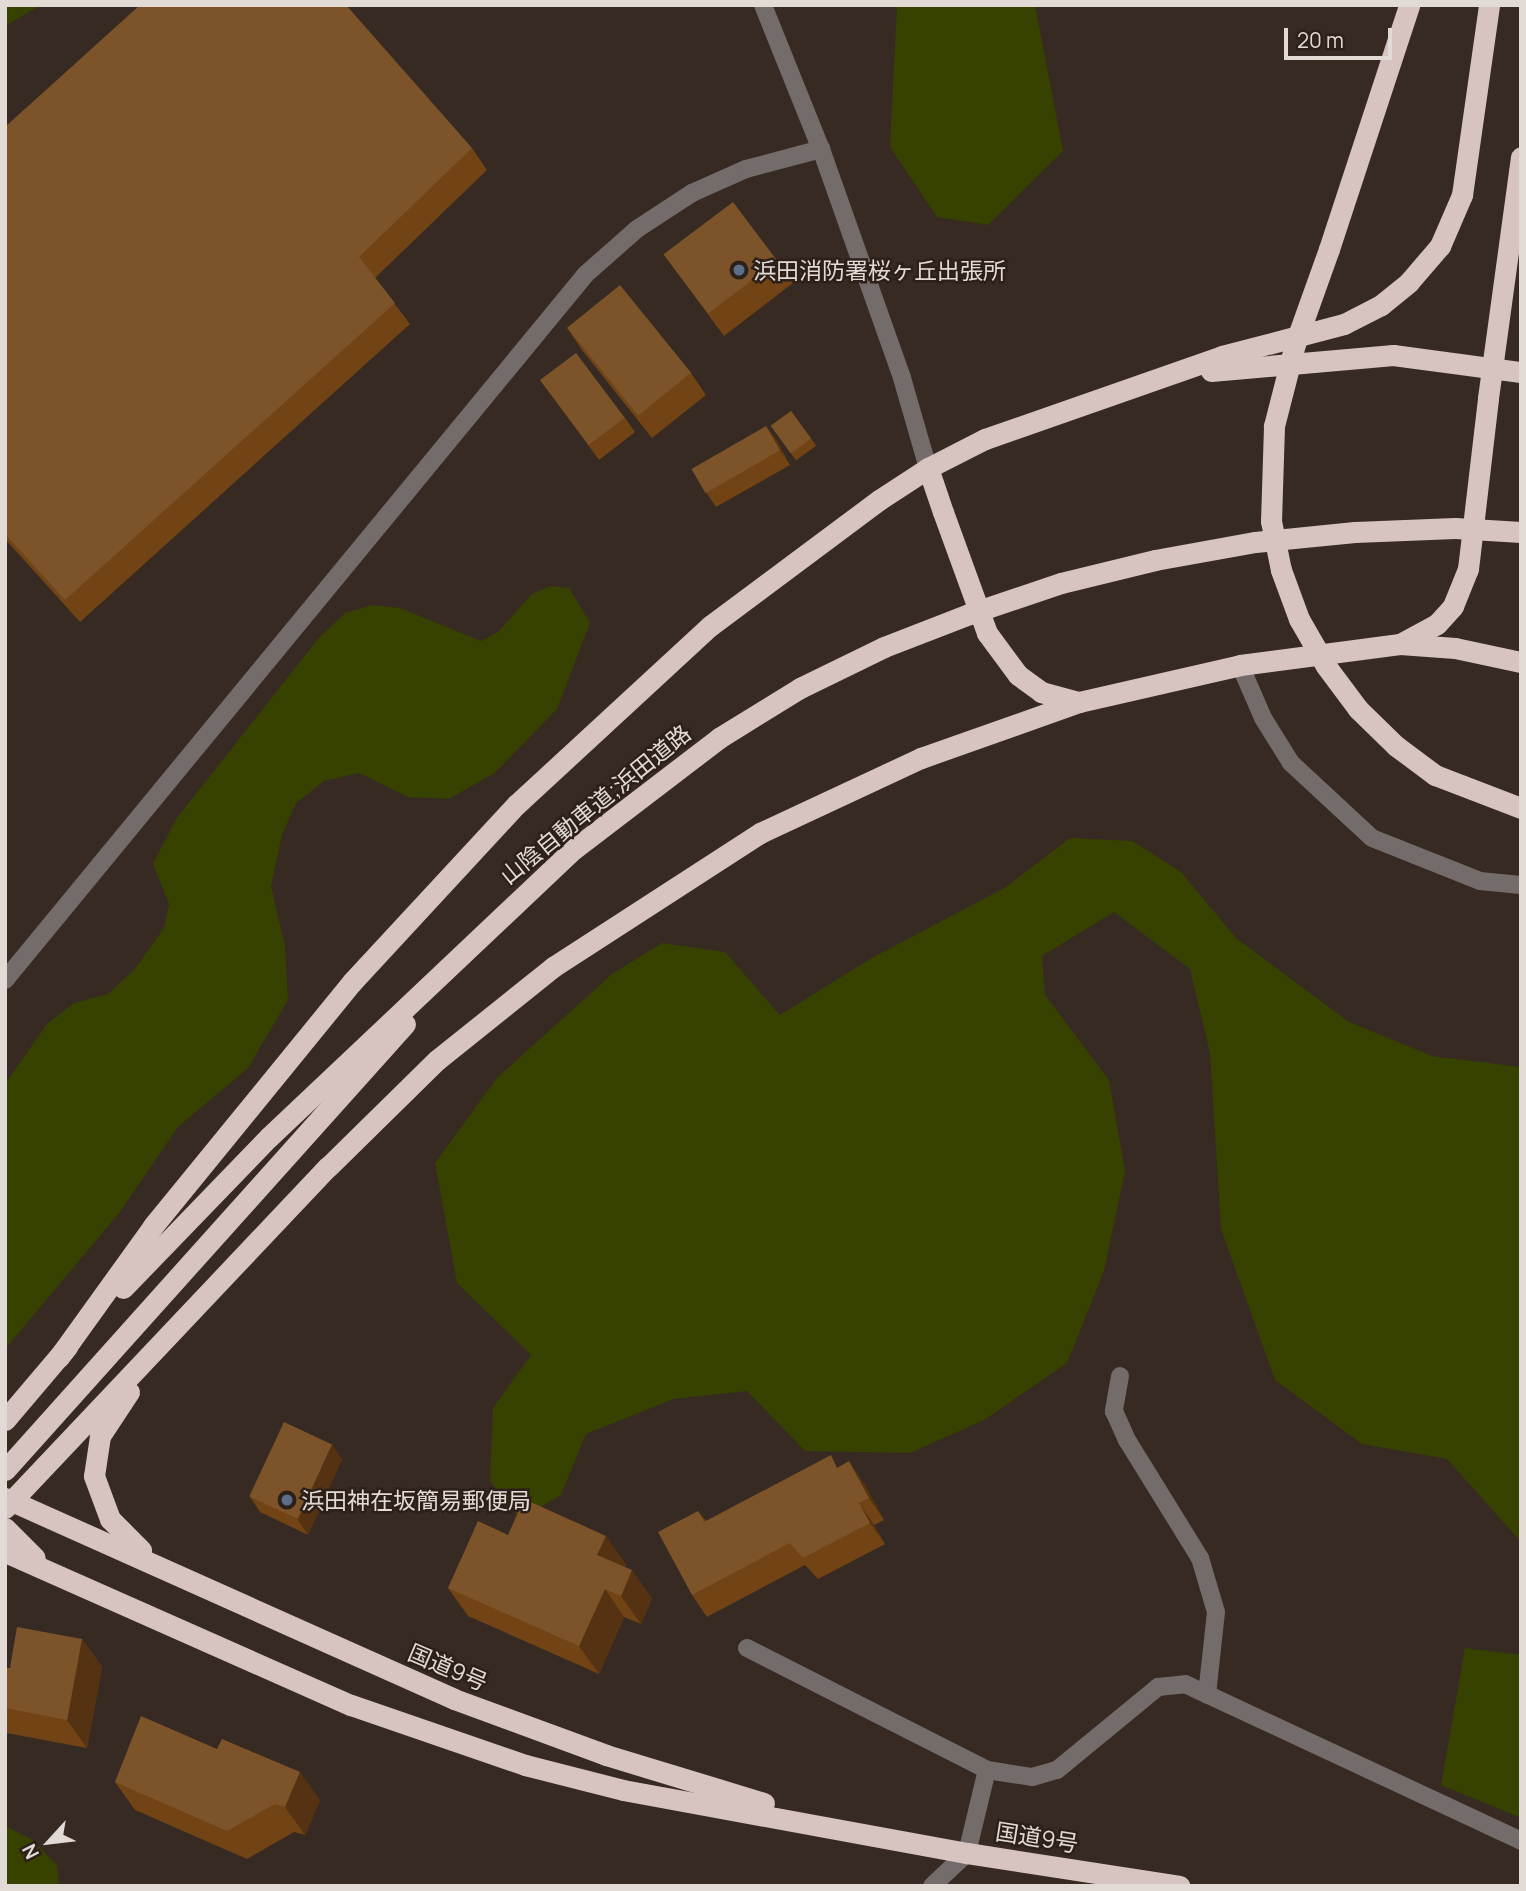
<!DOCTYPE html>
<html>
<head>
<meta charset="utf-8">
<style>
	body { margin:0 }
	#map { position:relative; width:1526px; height:1891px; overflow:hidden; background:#362a22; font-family:Manrope,"Noto Sans JP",sans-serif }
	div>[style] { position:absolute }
	.green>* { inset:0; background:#374100 }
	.minor>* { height:18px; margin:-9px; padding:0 9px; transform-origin:9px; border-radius:9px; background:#746c6a }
	.highway>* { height:21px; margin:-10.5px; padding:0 10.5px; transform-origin:10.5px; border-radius:10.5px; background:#d7c3bf }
	.highway-bridge>* { height:21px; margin:-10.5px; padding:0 10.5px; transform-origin:10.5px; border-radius:10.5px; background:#d7c3bf }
	.wall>* { inset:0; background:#714315; transform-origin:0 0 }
	.shaded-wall>* { inset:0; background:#543212 }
	.building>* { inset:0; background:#7d542a; transform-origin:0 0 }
	.dots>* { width:19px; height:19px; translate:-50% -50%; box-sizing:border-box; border:4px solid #2c2018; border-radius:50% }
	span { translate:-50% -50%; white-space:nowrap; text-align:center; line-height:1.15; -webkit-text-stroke:5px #2c2018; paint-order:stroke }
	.poi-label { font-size:23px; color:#e2dad5 }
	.left { translate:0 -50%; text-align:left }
	.street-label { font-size:23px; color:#e2dad5 }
	.frame { position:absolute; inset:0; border:7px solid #e2dad5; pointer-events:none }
	.north { position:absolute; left:14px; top:1807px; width:70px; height:70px; -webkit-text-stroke:5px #2c2018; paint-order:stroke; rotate:243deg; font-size:19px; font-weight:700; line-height:28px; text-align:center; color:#e2dad5 }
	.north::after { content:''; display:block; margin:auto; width:24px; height:32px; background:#e2dad5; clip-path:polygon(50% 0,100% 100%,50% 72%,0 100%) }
	.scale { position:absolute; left:1284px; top:28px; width:108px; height:32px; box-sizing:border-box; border:4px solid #e2dad5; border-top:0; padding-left:9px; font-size:21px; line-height:24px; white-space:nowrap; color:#e2dad5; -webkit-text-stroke:5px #2c2018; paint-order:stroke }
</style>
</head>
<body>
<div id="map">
	<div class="green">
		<div style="clip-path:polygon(5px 5px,41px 5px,5px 26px)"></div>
		<div style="clip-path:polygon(897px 5px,1035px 5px,1063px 151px,988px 225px,937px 217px,890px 147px)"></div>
		<div style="clip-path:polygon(550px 586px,569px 588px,590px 623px,557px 709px,496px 772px,449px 799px,408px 797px,359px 773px,324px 781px,296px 803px,282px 835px,271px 886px,285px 947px,288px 1000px,248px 1068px,178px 1127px,120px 1212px,5px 1349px,5px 1084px,47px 1024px,74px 1003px,108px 994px,134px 970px,164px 928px,169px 904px,153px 864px,176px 819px,318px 639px,345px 613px,372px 605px,400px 608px,481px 641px,498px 632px,532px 594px)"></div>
		<div style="clip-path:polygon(1070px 838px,1132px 841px,1181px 872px,1236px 938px,1349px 1022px,1432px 1056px,1521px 1067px,1521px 1542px,1447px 1459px,1362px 1444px,1275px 1380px,1221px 1229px,1210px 1053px,1190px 969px,1114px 912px,1042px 956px,1045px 995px,1109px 1080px,1125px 1171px,1104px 1271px,1067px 1363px,984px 1420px,910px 1453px,805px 1451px,747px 1391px,674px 1399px,586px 1434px,561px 1495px,520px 1519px,490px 1481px,493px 1408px,531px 1355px,457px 1283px,435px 1163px,497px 1078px,612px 974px,662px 943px,725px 952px,780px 1015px,870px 959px,1006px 887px)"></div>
		<div style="clip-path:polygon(1465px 1648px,1521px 1655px,1521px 1818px,1441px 1785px)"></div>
		<div style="clip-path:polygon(5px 1826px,31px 1839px,57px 1865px,59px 1886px,5px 1886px)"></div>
	</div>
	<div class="minor">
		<div style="left:763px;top:5px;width:155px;rotate:68.1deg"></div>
		<div style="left:821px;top:149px;width:243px;rotate:70.5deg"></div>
		<div style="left:902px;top:378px;width:94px;rotate:73.9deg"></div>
		<div style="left:1240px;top:665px;width:58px;rotate:66.5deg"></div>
		<div style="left:1263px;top:718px;width:53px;rotate:58.1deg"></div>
		<div style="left:1291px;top:763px;width:110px;rotate:42.8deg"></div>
		<div style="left:1372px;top:838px;width:116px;rotate:21.7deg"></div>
		<div style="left:1480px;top:881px;width:41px;rotate:5.6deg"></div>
		<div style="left:5px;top:980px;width:914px;rotate:-50.55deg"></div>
		<div style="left:586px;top:274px;width:68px;rotate:-41.4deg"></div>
		<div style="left:637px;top:229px;width:66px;rotate:-33.2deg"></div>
		<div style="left:692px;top:193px;width:59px;rotate:-24deg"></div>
		<div style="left:746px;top:169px;width:78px;rotate:-14.9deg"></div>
		<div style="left:1120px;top:1376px;width:36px;rotate:100deg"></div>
		<div style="left:1114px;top:1411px;width:32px;rotate:66deg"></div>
		<div style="left:1127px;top:1440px;width:139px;rotate:58.3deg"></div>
		<div style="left:1200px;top:1558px;width:56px;rotate:73.5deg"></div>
		<div style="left:1216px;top:1612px;width:83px;rotate:96.2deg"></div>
		<div style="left:747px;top:1648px;width:269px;rotate:26.9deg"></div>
		<div style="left:932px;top:1886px;width:48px;rotate:-43.3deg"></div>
		<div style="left:967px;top:1853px;width:85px;rotate:-76.5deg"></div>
		<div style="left:987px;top:1770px;width:46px;rotate:8.8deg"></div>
		<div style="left:1032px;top:1777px;width:26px;rotate:-16deg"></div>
		<div style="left:1057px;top:1770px;width:131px;rotate:-39.4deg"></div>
		<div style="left:1158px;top:1687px;width:27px;rotate:-6deg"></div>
		<div style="left:1185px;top:1684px;width:371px;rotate:25deg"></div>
	</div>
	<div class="highway">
		<div style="left:1329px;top:249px;width:257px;rotate:-71.8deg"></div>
		<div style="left:1211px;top:371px;width:183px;rotate:-5deg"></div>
		<div style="left:1393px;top:355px;width:129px;rotate:7.6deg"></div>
		<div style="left:1488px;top:398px;width:243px;rotate:-82.2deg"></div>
		<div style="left:928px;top:468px;width:46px;rotate:71.2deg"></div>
		<div style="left:1400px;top:644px;width:42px;rotate:-28.4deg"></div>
		<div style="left:1437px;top:624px;width:24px;rotate:-48deg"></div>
		<div style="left:1018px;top:675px;width:29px;rotate:36deg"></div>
		<div style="left:1041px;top:692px;width:39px;rotate:15deg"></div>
		<div style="left:1396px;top:746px;width:49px;rotate:36.6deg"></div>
		<div style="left:1435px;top:775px;width:92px;rotate:21deg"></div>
		<div style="left:123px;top:1288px;width:210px;rotate:-46deg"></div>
		<div style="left:269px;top:1137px;width:419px;rotate:-43.4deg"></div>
		<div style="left:574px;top:849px;width:183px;rotate:-37.4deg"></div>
		<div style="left:719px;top:738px;width:95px;rotate:-31.7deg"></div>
		<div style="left:800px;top:688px;width:93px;rotate:-26deg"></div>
		<div style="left:884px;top:647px;width:91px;rotate:-21.2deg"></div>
		<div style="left:969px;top:614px;width:97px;rotate:-18.6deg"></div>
		<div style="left:1061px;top:583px;width:97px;rotate:-13.7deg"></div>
		<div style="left:1155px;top:560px;width:102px;rotate:-10.2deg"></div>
		<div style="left:1255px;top:542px;width:100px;rotate:-5.7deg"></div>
		<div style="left:1355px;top:532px;width:100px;rotate:-2.3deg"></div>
		<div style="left:1455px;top:528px;width:66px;rotate:3.5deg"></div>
		<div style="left:59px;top:1357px;width:161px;rotate:-54.3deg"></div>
		<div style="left:153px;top:1226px;width:315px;rotate:-50.8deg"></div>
		<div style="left:352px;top:982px;width:243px;rotate:-47.2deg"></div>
		<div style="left:517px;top:804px;width:263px;rotate:-42.7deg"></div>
		<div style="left:710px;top:626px;width:211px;rotate:-36.7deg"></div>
		<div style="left:879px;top:500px;width:59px;rotate:-33.1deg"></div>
		<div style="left:928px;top:468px;width:64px;rotate:-27deg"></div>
		<div style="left:985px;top:439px;width:251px;rotate:-19.3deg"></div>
		<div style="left:1222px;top:356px;width:126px;rotate:-14.7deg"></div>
		<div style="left:1344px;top:324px;width:42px;rotate:-27.2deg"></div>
		<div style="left:1381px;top:305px;width:36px;rotate:-39deg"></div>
		<div style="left:1409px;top:282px;width:48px;rotate:-49.3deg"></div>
		<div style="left:1440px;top:246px;width:56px;rotate:-66.7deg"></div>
		<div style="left:1462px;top:195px;width:192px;rotate:-81.9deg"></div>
		<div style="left:129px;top:1392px;width:53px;rotate:123.4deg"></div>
		<div style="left:100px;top:1436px;width:40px;rotate:98.5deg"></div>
		<div style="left:94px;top:1476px;width:46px;rotate:69.6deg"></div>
		<div style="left:110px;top:1519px;width:44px;rotate:45deg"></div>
		<div style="left:5px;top:1420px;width:96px;rotate:-49.7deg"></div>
		<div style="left:5px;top:1470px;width:599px;rotate:-48.11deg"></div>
		<div style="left:5px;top:1498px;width:492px;rotate:24.1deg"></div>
		<div style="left:454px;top:1699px;width:162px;rotate:20.2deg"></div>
		<div style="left:606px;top:1755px;width:165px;rotate:16.9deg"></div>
		<div style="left:5px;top:1508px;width:470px;rotate:-46.6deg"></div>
		<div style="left:328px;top:1167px;width:153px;rotate:-44.5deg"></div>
		<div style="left:437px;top:1060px;width:149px;rotate:-38.7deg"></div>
		<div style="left:553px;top:967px;width:247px;rotate:-32.9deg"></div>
		<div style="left:760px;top:833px;width:178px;rotate:-25deg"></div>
		<div style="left:921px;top:758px;width:168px;rotate:-19.5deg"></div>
		<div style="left:1079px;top:702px;width:165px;rotate:-12.9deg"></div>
		<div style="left:1240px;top:665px;width:161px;rotate:-7.5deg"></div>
		<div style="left:1400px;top:644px;width:55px;rotate:4.2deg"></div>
		<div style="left:1455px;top:648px;width:67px;rotate:12deg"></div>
		<div style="left:5px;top:1528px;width:42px;rotate:45deg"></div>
		<div style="left:5px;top:1552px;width:378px;rotate:23.9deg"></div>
		<div style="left:351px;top:1705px;width:184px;rotate:19deg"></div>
		<div style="left:525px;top:1765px;width:101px;rotate:14.3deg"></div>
		<div style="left:623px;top:1790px;width:350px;rotate:10.4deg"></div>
		<div style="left:967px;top:1853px;width:215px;rotate:8.8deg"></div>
	</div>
	<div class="highway-bridge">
		<div style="left:1329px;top:249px;width:101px;rotate:109.7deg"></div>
		<div style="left:1295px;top:344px;width:85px;rotate:104.4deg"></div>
		<div style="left:1274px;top:426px;width:95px;rotate:91.8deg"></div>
		<div style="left:1271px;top:521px;width:50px;rotate:78.5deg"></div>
		<div style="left:1281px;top:570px;width:52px;rotate:69.8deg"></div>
		<div style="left:1299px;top:619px;width:54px;rotate:60.1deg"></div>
		<div style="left:1326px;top:666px;width:54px;rotate:53.3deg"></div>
		<div style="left:1358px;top:709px;width:53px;rotate:44.2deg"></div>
		<div style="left:943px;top:512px;width:129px;rotate:70deg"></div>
		<div style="left:987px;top:633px;width:52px;rotate:53.6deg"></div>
		<div style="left:1453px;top:606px;width:40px;rotate:-68deg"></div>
		<div style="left:1468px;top:569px;width:172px;rotate:-83.3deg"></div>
	</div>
	<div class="wall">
		<div style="clip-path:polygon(5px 127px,472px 148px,487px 170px,375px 278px,410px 324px,80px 622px,5px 539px)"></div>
		<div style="clip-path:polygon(664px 255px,778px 261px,793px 283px,724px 336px)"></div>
		<div style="clip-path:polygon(567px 328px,691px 373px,706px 395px,652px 438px,582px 350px)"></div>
		<div style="clip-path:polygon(540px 380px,625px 418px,635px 432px,599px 460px)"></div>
		<div style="left:791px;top:411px;width:43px;height:25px;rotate:54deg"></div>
		<div style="clip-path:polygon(766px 426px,777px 441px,790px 465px,716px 507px,706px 492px)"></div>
		<div style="clip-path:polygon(342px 1459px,308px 1535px,260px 1512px,250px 1497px)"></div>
		<div style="clip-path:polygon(839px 1467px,864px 1483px,884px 1520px,874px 1525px,885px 1544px,818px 1579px,805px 1565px,707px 1617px,692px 1595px,698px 1511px,706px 1521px)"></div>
		<div style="clip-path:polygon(508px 1535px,626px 1564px,624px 1567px,652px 1598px,641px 1624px,624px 1617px,599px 1674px,468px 1616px,448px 1588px)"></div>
		<div style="clip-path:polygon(82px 1639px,102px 1667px,87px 1748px,6px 1733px,5px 1668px,10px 1668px)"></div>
		<div style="clip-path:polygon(115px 1782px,320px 1800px,305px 1835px,294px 1832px,247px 1859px,135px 1810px)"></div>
	</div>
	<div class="shaded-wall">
		<div style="clip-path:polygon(766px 426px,777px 441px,790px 465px,780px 450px)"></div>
		<div style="clip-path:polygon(332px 1444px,342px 1459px,308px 1535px,298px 1520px)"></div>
		<div style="clip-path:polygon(849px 1461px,864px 1483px,884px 1520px,869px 1498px)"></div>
		<div style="clip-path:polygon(859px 1503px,874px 1525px,885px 1544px,870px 1523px)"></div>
		<div style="clip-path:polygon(606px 1536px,626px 1564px,617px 1583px,597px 1555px)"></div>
		<div style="clip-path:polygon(632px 1570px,652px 1598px,641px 1624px,621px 1596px)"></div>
		<div style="clip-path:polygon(605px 1589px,624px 1617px,599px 1674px,579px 1646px)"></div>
		<div style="clip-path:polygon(82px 1639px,102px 1667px,87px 1748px,67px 1720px)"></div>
		<div style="clip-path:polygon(300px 1772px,320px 1800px,305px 1835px,285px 1807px)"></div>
	</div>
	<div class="building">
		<div style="clip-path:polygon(140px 5px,346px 5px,472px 148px,359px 257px,395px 303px,65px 600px,5px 534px,5px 127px)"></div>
		<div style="left:733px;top:202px;width:74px;height:87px;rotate:53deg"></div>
		<div style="left:620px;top:285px;width:113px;height:68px;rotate:51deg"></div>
		<div style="left:576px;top:353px;width:81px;height:45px;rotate:53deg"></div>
		<div style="left:791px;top:411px;width:34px;height:25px;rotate:54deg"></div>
		<div style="left:766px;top:426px;width:28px;height:86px;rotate:60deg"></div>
		<div style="left:284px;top:1422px;width:53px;height:82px;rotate:25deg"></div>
		<div style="clip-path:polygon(831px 1455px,837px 1468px,849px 1461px,869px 1498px,859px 1503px,870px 1523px,803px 1558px,790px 1543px,692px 1595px,658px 1532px,698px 1511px,704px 1522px)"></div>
		<div style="clip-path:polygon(524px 1499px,606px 1536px,597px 1555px,632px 1570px,621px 1596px,605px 1589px,579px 1646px,448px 1588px,478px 1521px,508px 1535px)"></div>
		<div style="clip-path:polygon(17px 1627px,82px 1639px,67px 1720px,5px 1708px,5px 1668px,10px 1668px)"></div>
		<div style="clip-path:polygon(141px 1716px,217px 1749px,222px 1739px,300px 1772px,285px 1807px,275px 1804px,227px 1831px,115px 1782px)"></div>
	</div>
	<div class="dots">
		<div style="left:739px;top:270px;background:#5c6f8a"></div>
		<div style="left:287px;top:1500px;background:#5c6f8a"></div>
	</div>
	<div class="poi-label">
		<span class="left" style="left:753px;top:270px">浜田消防署桜ヶ丘出張所</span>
		<span class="left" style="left:301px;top:1500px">浜田神在坂簡易郵便局</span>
	</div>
	<div class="street-label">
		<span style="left:595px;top:804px;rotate:-39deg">山陰自動車道;浜田道路</span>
		<span style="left:448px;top:1667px;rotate:23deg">国道9号</span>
		<span style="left:1037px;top:1837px;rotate:9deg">国道9号</span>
	</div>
	<div class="frame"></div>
	<div class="north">N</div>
	<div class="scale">20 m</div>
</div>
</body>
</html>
